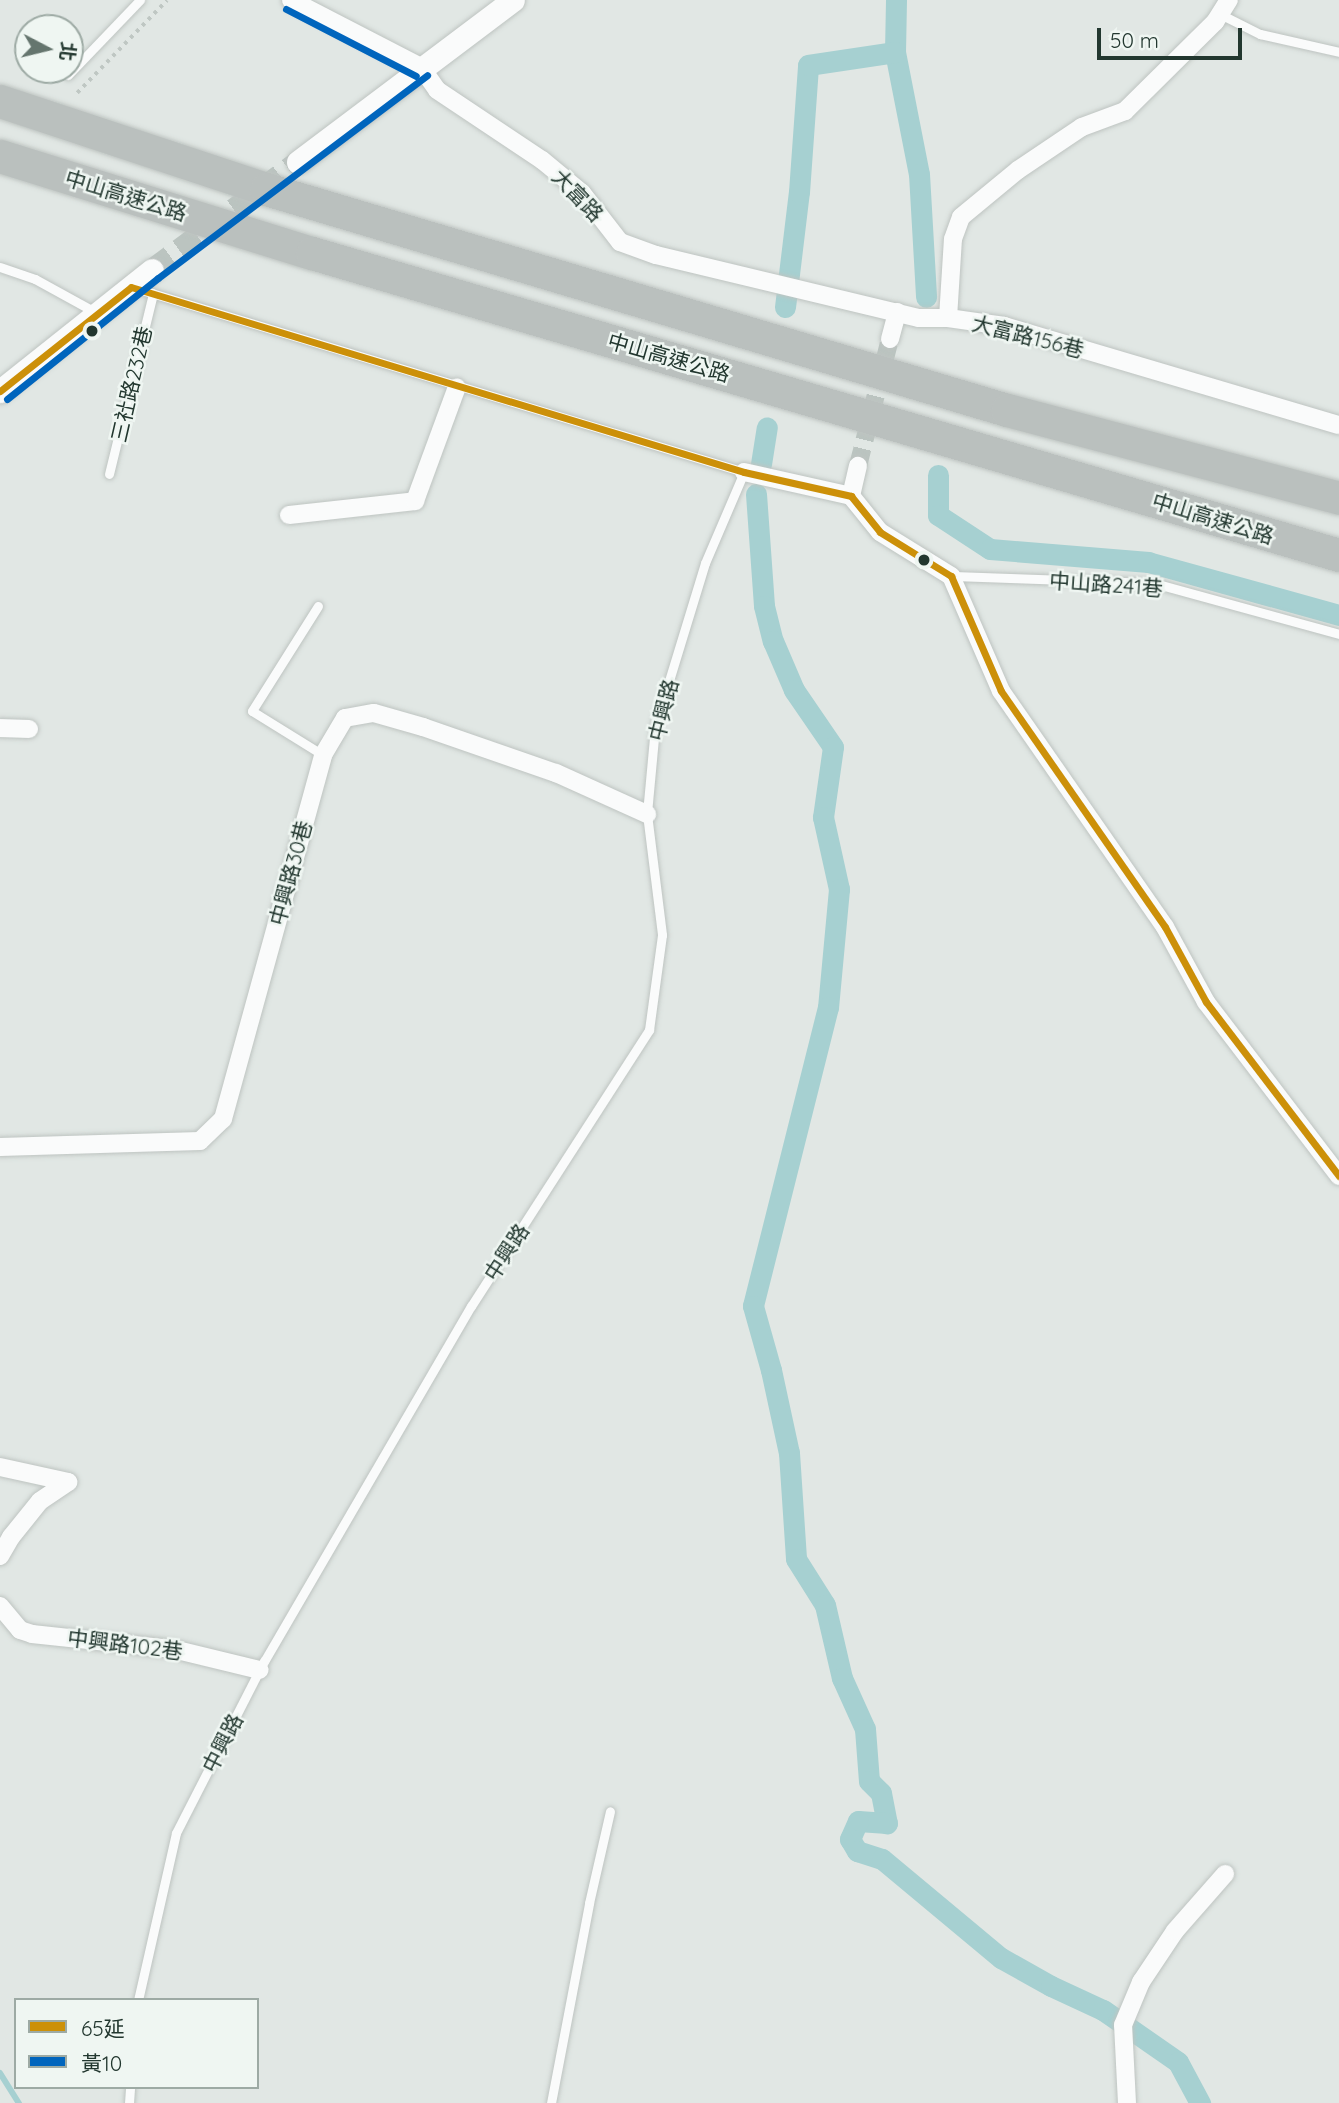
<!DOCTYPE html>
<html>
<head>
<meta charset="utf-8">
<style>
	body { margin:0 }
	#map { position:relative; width:1339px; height:2103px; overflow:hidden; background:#e1e7e4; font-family:Quicksand,"Noto Sans TC",sans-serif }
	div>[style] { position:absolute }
	.stream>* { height:6px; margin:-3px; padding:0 3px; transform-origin:3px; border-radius:3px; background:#a6d0d1 }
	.canal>* { height:21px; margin:-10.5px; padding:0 10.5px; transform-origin:10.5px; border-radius:10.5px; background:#a6d0d1 }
	.minor-tunnel>* { height:18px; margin-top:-9px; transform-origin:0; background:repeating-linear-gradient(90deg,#bbc4c0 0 18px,transparent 0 27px) }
	.tertiary-tunnel>* { height:23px; margin-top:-11.5px; transform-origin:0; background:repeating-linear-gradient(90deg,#bbc4c0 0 23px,transparent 0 34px) }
	.path>* { height:3.5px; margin-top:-1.75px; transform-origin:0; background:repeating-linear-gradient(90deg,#bfc7c3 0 3.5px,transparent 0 8.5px) }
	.roads { filter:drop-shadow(0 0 2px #bec4c1) drop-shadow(0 0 2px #bec4c1) }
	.service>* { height:9px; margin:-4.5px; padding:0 4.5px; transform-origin:4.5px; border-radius:4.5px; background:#fafbfb }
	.minor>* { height:18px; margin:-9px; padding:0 9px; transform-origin:9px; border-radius:9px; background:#fafbfb }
	.tertiary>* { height:23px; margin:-11.5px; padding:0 11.5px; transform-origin:11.5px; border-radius:11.5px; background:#fafbfb }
	.motorway>* { height:33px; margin:-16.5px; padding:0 16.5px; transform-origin:16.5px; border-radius:16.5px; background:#bac0be }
	.bus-1>* { height:7px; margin:-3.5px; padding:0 3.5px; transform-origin:3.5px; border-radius:3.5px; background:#cc9009 }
	.bus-2>* { height:7px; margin:-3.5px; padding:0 3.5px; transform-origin:3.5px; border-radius:3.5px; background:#0065bd }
	.dots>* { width:19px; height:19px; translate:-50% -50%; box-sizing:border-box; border:4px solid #eff6f2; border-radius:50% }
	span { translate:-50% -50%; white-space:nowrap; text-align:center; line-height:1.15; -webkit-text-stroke:5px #eff6f2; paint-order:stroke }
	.street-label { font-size:21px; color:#22372f }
	.legend { position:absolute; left:14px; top:1998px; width:245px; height:91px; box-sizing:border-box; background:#eff6f2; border:2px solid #9daaa4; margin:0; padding:9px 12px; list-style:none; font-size:21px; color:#22372f }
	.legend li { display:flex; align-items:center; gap:14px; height:35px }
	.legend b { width:35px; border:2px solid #9daaa4 }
	.north { position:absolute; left:14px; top:14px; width:70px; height:70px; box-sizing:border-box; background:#eff6f2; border:2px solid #9daaa4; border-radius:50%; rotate:97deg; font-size:19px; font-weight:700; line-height:28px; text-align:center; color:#22372f }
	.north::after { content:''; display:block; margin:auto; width:24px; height:32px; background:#65756e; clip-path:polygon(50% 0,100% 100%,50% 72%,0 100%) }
	.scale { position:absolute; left:1097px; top:28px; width:145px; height:32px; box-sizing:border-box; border:4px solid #22372f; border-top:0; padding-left:9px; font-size:21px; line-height:24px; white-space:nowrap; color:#22372f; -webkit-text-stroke:5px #eff6f2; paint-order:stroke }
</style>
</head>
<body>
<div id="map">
	<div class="stream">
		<div style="left:0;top:2073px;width:36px;rotate:58deg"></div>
	</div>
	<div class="canal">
		<div style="left:896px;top:0;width:52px;rotate:91.1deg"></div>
		<div style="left:895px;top:52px;width:124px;rotate:78.9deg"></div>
		<div style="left:919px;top:174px;width:123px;rotate:86.7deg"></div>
		<div style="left:785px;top:307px;width:116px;rotate:-83.1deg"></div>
		<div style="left:799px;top:192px;width:127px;rotate:-85.9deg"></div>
		<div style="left:808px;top:65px;width:88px;rotate:-8.5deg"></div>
		<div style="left:761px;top:464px;width:37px;rotate:-81deg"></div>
		<div style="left:938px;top:475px;width:40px;rotate:90deg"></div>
		<div style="left:938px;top:515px;width:62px;rotate:33.2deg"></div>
		<div style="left:990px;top:549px;width:159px;rotate:4.7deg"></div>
		<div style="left:1148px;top:562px;width:198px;rotate:15.5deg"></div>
		<div style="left:756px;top:494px;width:112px;rotate:85.9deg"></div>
		<div style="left:764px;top:606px;width:36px;rotate:76deg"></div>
		<div style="left:773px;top:641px;width:53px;rotate:66.8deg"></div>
		<div style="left:794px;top:690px;width:69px;rotate:55.6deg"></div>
		<div style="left:833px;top:747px;width:71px;rotate:98.1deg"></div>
		<div style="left:823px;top:817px;width:74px;rotate:77.5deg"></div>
		<div style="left:839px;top:889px;width:119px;rotate:95.3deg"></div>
		<div style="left:828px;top:1007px;width:308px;rotate:104.1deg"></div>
		<div style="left:753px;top:1306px;width:66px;rotate:74.3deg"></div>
		<div style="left:771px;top:1370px;width:85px;rotate:77.8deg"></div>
		<div style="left:789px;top:1453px;width:106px;rotate:86.2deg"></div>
		<div style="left:796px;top:1559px;width:54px;rotate:57.8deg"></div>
		<div style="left:825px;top:1605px;width:75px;rotate:76.9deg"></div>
		<div style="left:842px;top:1678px;width:56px;rotate:65.7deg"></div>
		<div style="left:865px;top:1729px;width:52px;rotate:85.6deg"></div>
		<div style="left:869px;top:1781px;width:17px;rotate:45deg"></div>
		<div style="left:881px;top:1793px;width:31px;rotate:79deg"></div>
		<div style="left:887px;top:1823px;width:29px;rotate:-176deg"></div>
		<div style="left:858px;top:1821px;width:20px;rotate:114deg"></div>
		<div style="left:850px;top:1839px;width:14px;rotate:60deg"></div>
		<div style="left:857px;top:1851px;width:26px;rotate:18deg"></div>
		<div style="left:882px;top:1859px;width:155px;rotate:39.8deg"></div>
		<div style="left:1001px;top:1958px;width:57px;rotate:29.2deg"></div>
		<div style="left:1051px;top:1986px;width:57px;rotate:24.8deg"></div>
		<div style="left:1103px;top:2010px;width:91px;rotate:34.7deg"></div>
		<div style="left:1178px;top:2062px;width:47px;rotate:61.8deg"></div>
	</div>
	<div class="minor-tunnel">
		<div style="left:858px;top:466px;width:131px;rotate:-75.9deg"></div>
	</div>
	<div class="tertiary-tunnel">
		<div style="left:152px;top:270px;width:182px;rotate:-36.5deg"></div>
	</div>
	<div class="path">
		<div style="left:77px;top:93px;width:129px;rotate:-45.9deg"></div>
	</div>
	<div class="roads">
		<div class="service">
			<div style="left:1220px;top:14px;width:45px;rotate:26.6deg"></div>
			<div style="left:1260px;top:34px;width:81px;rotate:12.8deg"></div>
			<div style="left:68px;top:75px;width:104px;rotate:-46.2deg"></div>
			<div style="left:0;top:267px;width:37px;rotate:19deg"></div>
			<div style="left:35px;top:279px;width:68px;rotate:28.8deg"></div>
			<div style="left:135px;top:288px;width:636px;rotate:16.81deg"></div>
			<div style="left:744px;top:472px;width:99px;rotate:113.2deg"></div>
			<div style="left:705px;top:563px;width:171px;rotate:107deg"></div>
			<div style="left:655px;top:727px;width:87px;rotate:95.3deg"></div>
			<div style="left:647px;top:814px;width:122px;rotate:82.9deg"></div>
			<div style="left:662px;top:935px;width:96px;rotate:97.8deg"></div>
			<div style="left:649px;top:1030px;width:328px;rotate:122.8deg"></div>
			<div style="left:471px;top:1306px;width:411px;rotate:120.2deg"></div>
			<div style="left:264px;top:1661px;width:193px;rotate:117.1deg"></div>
			<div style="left:176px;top:1833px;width:171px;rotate:102.8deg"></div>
			<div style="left:109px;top:474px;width:186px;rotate:-76.3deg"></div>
			<div style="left:951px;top:576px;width:203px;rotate:2deg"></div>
			<div style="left:1154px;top:583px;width:192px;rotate:15.4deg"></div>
			<div style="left:318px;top:606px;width:124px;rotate:122.2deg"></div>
			<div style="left:252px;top:711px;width:84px;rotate:31.8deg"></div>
			<div style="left:129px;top:2103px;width:16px;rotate:-86deg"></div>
			<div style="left:551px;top:2103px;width:204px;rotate:-79.2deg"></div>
			<div style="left:589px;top:1903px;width:94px;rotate:-77.1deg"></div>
		</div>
		<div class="minor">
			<div style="left:291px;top:0;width:146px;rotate:27.3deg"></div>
			<div style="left:421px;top:67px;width:28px;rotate:55deg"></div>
			<div style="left:437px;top:90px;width:126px;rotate:33.7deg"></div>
			<div style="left:542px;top:160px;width:52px;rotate:39.5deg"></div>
			<div style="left:582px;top:193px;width:62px;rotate:52.2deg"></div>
			<div style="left:620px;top:242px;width:38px;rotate:20deg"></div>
			<div style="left:656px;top:255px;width:270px;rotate:13.5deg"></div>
			<div style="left:919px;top:318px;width:29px"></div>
			<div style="left:948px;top:318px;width:57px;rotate:8.1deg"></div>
			<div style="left:1004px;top:326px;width:349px;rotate:16.5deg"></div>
			<div style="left:948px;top:318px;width:79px;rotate:-86.4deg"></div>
			<div style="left:953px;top:239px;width:23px;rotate:-70deg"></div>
			<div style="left:961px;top:217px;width:74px;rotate:-39.5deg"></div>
			<div style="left:1018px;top:170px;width:77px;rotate:-33.9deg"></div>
			<div style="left:1082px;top:127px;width:46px;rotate:-20.4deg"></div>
			<div style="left:1125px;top:111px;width:127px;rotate:-44.7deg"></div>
			<div style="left:1215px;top:22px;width:26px;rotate:-58deg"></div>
			<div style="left:890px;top:339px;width:28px;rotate:-75deg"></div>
			<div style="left:744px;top:472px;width:110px;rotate:12.6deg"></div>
			<div style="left:851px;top:496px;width:46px;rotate:51.1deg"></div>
			<div style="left:880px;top:532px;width:84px;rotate:31.8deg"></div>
			<div style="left:951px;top:576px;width:125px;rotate:66.5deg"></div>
			<div style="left:1001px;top:691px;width:287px;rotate:55.2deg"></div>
			<div style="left:1165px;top:927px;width:85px;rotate:61.3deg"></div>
			<div style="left:1206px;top:1002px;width:219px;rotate:52.6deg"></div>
			<div style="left:851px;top:496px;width:31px;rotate:-77deg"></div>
			<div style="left:289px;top:515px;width:127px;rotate:-6.3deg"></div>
			<div style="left:415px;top:501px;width:121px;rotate:-69.8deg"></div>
			<div style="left:0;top:728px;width:29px;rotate:2deg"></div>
			<div style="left:0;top:1147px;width:200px;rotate:-1.7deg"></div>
			<div style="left:200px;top:1141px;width:32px;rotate:-44deg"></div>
			<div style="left:223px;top:1119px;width:377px;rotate:-74.6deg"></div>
			<div style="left:323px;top:755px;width:43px;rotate:-59.3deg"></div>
			<div style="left:345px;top:718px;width:29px;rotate:-10deg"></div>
			<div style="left:374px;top:713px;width:51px;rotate:15.9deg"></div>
			<div style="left:423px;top:727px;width:141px;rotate:19.1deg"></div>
			<div style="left:556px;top:773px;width:100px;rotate:24.3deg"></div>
			<div style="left:0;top:1467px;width:70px;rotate:12.4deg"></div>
			<div style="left:0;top:1556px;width:22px;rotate:-60deg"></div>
			<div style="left:11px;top:1537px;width:46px;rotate:-51.1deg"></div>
			<div style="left:40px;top:1501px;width:34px;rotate:-34deg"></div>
			<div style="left:0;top:1606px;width:31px;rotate:50deg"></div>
			<div style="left:20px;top:1630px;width:13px;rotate:18deg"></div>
			<div style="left:32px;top:1634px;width:142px;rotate:6.1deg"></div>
			<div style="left:173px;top:1649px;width:89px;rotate:13.6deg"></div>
			<div style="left:1127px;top:2103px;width:78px;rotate:-92.9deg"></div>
			<div style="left:1123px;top:2025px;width:47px;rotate:-67.3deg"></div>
			<div style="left:1141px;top:1982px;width:61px;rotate:-56.3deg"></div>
			<div style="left:1175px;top:1931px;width:76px;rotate:-48.7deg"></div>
		</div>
		<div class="tertiary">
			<div style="left:298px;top:162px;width:269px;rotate:-37deg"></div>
			<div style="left:0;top:391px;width:194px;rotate:-38.5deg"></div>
		</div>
		<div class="motorway">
			<div style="left:0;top:101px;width:280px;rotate:18.3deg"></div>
			<div style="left:266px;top:189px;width:773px;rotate:16.61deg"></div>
			<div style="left:1007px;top:410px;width:343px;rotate:14.8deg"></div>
			<div style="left:0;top:156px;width:327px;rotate:17.3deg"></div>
			<div style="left:312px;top:253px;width:1070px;rotate:16.39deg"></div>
		</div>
	</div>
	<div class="bus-1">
		<div style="left:131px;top:287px;width:640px;rotate:16.79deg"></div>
		<div style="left:744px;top:472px;width:110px;rotate:12.6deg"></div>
		<div style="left:851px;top:496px;width:46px;rotate:51.1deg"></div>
		<div style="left:880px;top:532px;width:84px;rotate:31.8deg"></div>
		<div style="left:951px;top:576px;width:125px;rotate:66.5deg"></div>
		<div style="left:1001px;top:691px;width:287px;rotate:55.2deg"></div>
		<div style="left:1165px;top:927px;width:85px;rotate:61.3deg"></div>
		<div style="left:1206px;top:1002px;width:219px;rotate:52.6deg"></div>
		<div style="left:0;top:391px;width:167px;rotate:-38.4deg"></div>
	</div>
	<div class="bus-2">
		<div style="left:286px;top:9px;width:146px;rotate:27.3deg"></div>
		<div style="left:7px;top:399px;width:193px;rotate:-38.7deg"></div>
		<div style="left:158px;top:278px;width:337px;rotate:-37deg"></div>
	</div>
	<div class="dots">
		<div style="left:92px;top:331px;background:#22372f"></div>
		<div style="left:924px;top:560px;background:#22372f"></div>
	</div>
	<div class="street-label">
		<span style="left:126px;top:195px;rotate:17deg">中山高速公路</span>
		<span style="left:578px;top:195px;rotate:46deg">大富路</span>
		<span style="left:1028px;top:336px;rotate:14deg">大富路156巷</span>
		<span style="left:669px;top:357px;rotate:16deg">中山高速公路</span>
		<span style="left:131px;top:384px;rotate:-77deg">三社路232巷</span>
		<span style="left:1213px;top:518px;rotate:17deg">中山高速公路</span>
		<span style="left:1106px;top:584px;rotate:4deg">中山路241巷</span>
		<span style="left:663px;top:710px;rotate:-76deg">中興路</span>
		<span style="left:290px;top:873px;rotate:-75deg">中興路30巷</span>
		<span style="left:506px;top:1252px;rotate:-57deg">中興路</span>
		<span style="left:125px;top:1644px;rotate:7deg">中興路102巷</span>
		<span style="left:222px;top:1743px;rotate:-63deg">中興路</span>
	</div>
	<ul class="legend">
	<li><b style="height:9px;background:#cc9009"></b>65延</li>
	<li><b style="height:9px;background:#0065bd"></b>黃10</li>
	</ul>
	<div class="north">北</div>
	<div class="scale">50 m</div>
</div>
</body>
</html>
